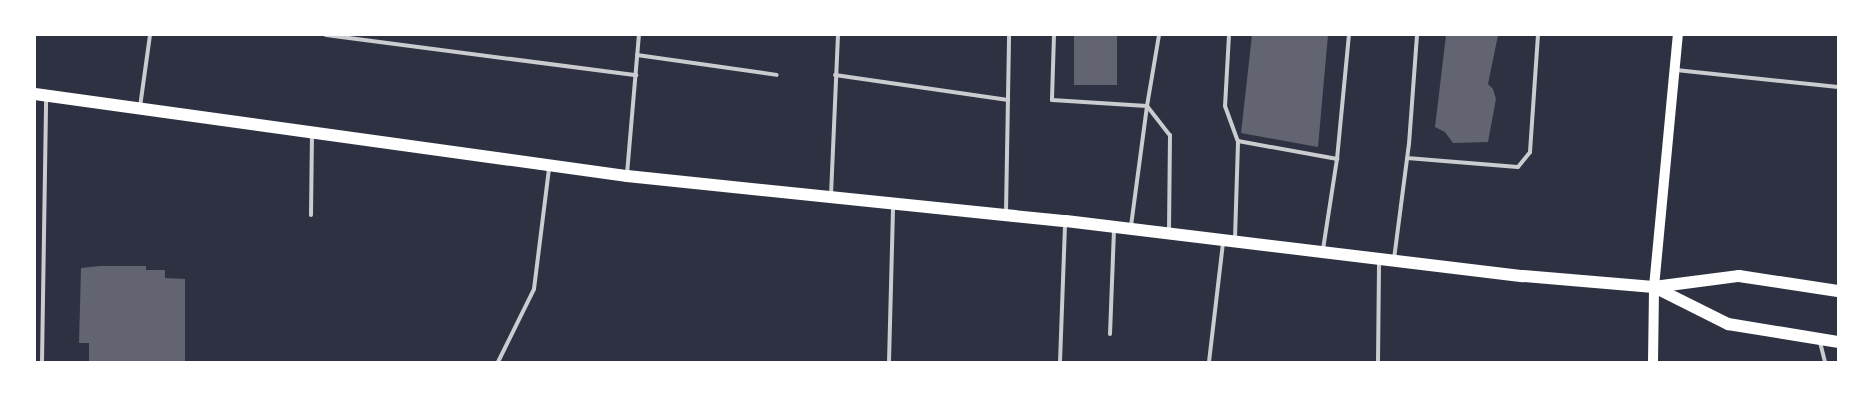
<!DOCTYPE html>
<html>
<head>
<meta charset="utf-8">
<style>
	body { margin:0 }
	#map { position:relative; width:1873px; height:397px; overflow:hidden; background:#2d3142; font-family:Ubuntu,sans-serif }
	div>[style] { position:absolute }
	.building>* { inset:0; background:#626471; transform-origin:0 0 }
	.service>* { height:4px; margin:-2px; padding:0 2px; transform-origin:2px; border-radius:2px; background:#caccd0 }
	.secondary>* { height:10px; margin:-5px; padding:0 5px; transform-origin:5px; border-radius:5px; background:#fff }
	.primary>* { height:12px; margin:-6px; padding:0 6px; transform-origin:6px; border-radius:6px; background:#fff }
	span { translate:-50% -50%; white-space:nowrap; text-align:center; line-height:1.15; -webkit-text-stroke:4px #fff; paint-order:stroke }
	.frame { position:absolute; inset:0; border:36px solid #fff; pointer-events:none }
</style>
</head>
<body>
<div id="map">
	<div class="building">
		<div style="left:1074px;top:35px;width:43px;height:50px"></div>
		<div style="clip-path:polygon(1252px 35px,1328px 35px,1318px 147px,1241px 133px)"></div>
		<div style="clip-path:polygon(1446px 35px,1498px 35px,1488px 84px,1493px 89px,1496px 99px,1488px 142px,1453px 143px,1445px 132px,1435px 127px)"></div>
		<div style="clip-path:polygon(100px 266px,146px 266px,146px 270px,165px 270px,165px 278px,185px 279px,185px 362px,89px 362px,89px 343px,79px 343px,81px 268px)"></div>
	</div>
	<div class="service">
		<div style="left:326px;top:35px;width:313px;rotate:7.4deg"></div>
		<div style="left:1054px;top:35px;width:65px;rotate:91.8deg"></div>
		<div style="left:1052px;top:100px;width:95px;rotate:3.6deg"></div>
		<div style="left:1147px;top:106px;width:72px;rotate:-80.4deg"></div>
		<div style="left:1229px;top:35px;width:71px;rotate:93.2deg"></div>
		<div style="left:1225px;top:106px;width:37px;rotate:70deg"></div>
		<div style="left:1238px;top:141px;width:101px;rotate:10.3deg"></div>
		<div style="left:1337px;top:159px;width:91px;rotate:98.8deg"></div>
		<div style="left:637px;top:55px;width:141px;rotate:8.1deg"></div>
		<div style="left:1676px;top:70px;width:163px;rotate:6deg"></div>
		<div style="left:835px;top:75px;width:175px;rotate:8.2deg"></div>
		<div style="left:140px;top:107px;width:73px;rotate:-82.1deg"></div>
		<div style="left:1407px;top:158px;width:111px;rotate:4.6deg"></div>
		<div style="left:1518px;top:167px;width:19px;rotate:-51deg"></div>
		<div style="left:1530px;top:152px;width:117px;rotate:-86.1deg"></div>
		<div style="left:1337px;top:159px;width:125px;rotate:-84.5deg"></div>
		<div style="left:627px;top:174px;width:140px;rotate:-85.1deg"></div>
		<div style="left:831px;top:195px;width:160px;rotate:-87.5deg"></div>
		<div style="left:1006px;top:212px;width:177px;rotate:-89deg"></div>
		<div style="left:311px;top:215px;width:80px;rotate:-89.3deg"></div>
		<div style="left:1131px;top:226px;width:121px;rotate:-82.4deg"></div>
		<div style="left:1147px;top:106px;width:37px;rotate:52deg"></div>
		<div style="left:1170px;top:135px;width:97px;rotate:90.6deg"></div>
		<div style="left:1235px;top:238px;width:97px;rotate:-88.2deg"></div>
		<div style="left:1394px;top:259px;width:116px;rotate:-82.6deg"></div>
		<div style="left:1409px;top:144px;width:109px;rotate:-85.8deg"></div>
		<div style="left:1110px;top:334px;width:105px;rotate:-87.8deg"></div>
		<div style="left:1820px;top:342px;width:21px;rotate:76deg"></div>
		<div style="left:42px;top:362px;width:264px;rotate:-89.1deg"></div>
		<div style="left:498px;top:362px;width:81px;rotate:-63.7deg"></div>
		<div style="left:534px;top:289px;width:122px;rotate:-82.9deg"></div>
		<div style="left:889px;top:362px;width:155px;rotate:-88.5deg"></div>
		<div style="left:1060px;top:362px;width:138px;rotate:-87.9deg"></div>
		<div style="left:1209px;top:362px;width:120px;rotate:-83.3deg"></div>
		<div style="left:1378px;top:362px;width:101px;rotate:-89.4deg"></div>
	</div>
	<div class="secondary">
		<div style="left:1653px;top:362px;width:75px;rotate:-89.2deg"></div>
		<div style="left:1654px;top:287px;width:253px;rotate:-84.6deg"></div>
	</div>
	<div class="primary">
		<div style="left:35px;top:94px;width:598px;rotate:7.89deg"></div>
		<div style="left:627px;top:176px;width:441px;rotate:5.9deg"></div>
		<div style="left:1066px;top:221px;width:460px;rotate:6.9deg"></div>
		<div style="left:1523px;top:276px;width:131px;rotate:4.8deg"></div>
		<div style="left:1654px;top:287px;width:86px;rotate:-7.4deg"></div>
		<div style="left:1739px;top:276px;width:100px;rotate:8.6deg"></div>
		<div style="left:1654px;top:287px;width:83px;rotate:26.6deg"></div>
		<div style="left:1728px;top:324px;width:111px;rotate:9.3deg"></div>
	</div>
	<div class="frame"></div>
</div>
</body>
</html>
